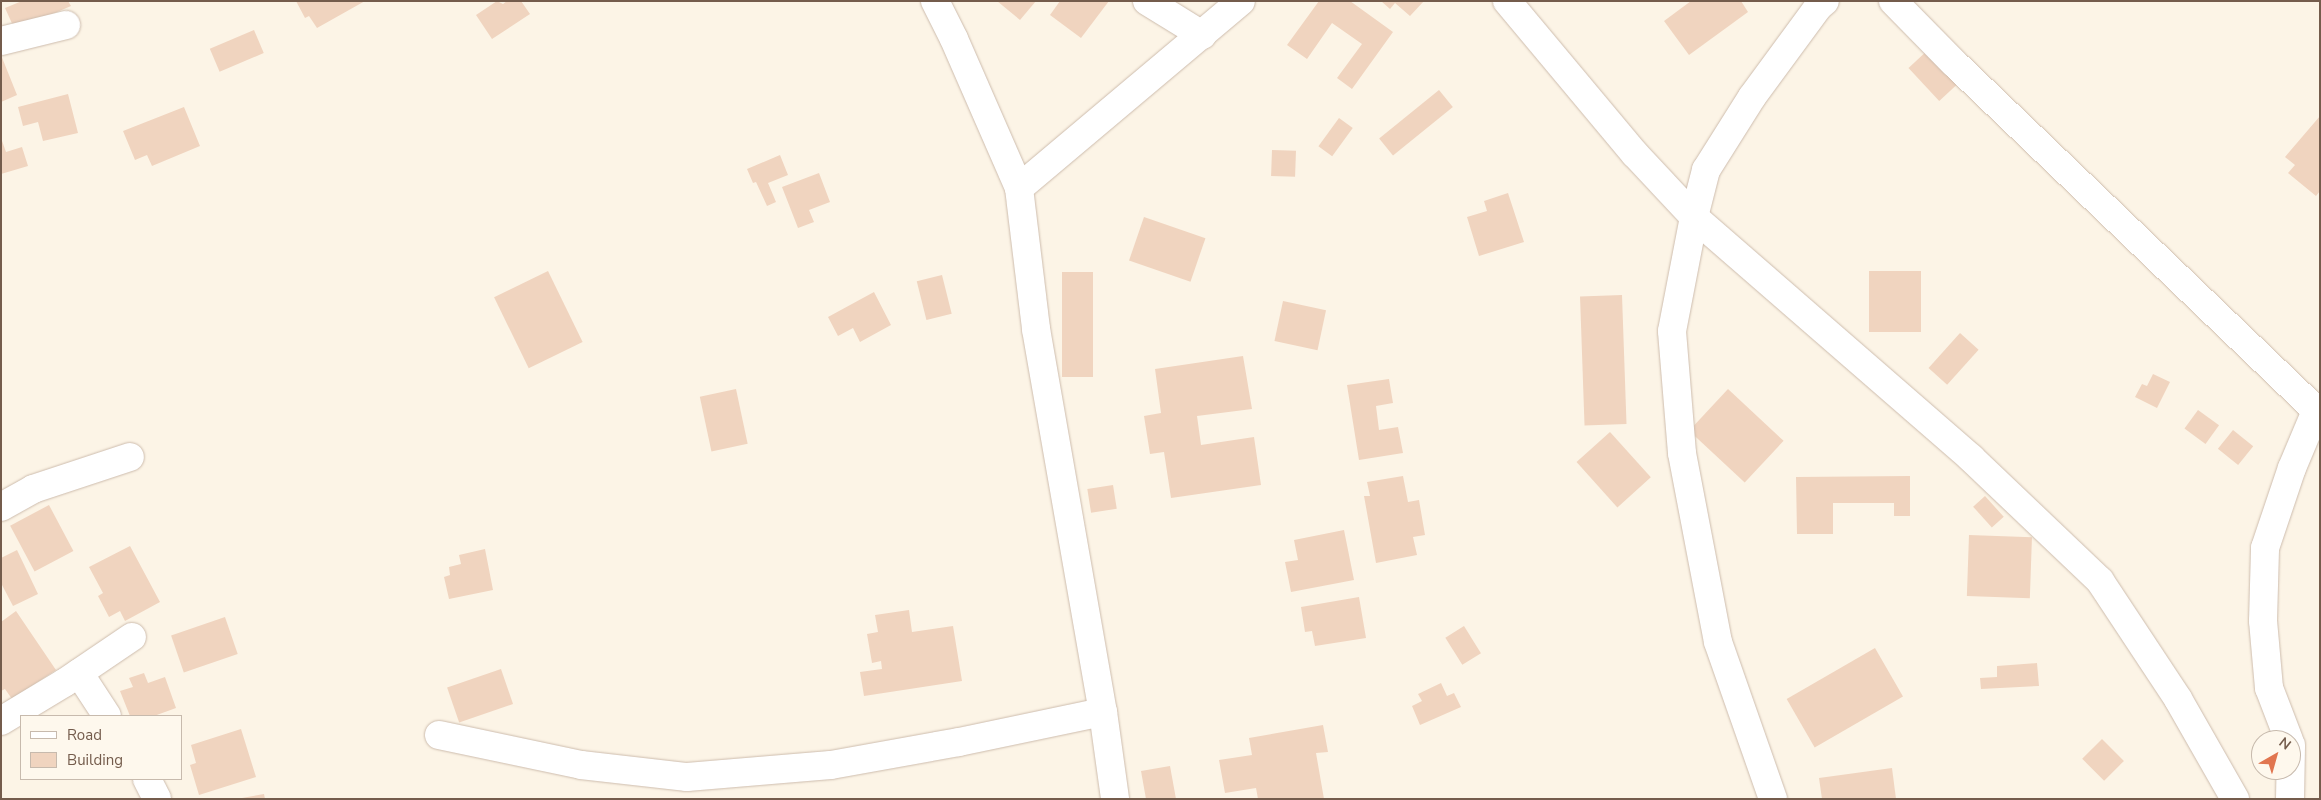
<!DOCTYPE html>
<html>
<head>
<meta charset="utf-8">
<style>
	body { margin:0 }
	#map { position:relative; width:2321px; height:800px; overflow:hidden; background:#fcf4e6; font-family:"Nunito Sans",sans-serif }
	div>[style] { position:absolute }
	.building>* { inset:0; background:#f0d4bf; transform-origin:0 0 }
	.roads { filter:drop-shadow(0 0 1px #cdbcad) drop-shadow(0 0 1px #cdbcad) }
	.minor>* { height:28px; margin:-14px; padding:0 14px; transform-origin:14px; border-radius:14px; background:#fff }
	span { translate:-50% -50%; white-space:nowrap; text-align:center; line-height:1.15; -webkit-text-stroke:4.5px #fef8ed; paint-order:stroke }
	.frame { position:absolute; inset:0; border:2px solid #745c4c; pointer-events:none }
	.legend { position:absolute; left:20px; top:715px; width:162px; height:65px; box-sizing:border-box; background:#fef8ed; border:1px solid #c7baad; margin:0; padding:6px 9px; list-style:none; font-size:15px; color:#745c4c }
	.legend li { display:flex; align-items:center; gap:10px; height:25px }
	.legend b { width:25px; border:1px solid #c7baad }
	.north { position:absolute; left:2251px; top:730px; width:50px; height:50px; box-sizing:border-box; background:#fef8ed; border:1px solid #c7baad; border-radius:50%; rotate:38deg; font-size:14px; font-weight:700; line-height:20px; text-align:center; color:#745c4c }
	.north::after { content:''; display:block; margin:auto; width:18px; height:22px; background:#e17650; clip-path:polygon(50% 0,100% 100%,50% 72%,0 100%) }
</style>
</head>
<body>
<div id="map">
	<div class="building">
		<div style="clip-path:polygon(22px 1px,68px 1px,71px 6px,15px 30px,5px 8px)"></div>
		<div style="clip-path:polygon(296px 1px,365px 1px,317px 28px,309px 16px,305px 18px)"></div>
		<div style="clip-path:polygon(497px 1px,503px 4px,507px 1px,521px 1px,530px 14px,492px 39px,476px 15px)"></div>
		<div style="clip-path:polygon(997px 1px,1036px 1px,1020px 20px)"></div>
		<div style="clip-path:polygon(1060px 1px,1109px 1px,1081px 38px,1050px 15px)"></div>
		<div style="clip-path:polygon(1319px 1px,1350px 1px,1393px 32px,1352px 89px,1337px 78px,1362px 44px,1332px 23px,1307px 59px,1287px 45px)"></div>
		<div style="clip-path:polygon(1381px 1px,1424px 1px,1410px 16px,1395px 3px,1390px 9px)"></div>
		<div style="clip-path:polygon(1691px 1px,1741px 1px,1748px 12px,1689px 55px,1664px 21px)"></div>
		<div style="left:254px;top:30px;width:25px;height:48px;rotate:67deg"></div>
		<div style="left:1929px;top:49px;width:45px;height:28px;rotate:47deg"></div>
		<div style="clip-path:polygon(1px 55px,17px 95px,1px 102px)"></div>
		<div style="left:1439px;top:90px;width:22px;height:77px;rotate:51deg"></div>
		<div style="clip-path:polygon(68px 94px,78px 133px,43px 141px,38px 122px,23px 126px,18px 107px)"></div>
		<div style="clip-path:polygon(184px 107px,200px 146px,152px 166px,147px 155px,135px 160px,123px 131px)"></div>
		<div style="clip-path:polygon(2320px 116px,2320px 191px,2316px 196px,2288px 173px,2295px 165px,2285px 157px)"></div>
		<div style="left:1339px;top:118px;width:17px;height:35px;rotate:36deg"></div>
		<div style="clip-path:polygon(1px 138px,6px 152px,22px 147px,28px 166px,1px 174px)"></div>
		<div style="left:1272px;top:150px;width:24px;height:26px;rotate:2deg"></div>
		<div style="clip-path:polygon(780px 155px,788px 175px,768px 183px,776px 202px,767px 206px,756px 182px,753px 183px,747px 169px)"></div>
		<div style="clip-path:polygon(819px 173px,830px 202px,809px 210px,814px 222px,798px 228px,782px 187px)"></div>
		<div style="clip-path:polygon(1508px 193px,1524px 242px,1479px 256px,1467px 217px,1487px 211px,1484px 201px)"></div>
		<div style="left:1144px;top:217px;width:65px;height:46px;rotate:19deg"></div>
		<div style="left:548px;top:271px;width:79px;height:60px;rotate:64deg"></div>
		<div style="left:1869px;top:271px;width:52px;height:61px"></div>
		<div style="left:1093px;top:272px;width:105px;height:31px;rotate:90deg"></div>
		<div style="left:942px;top:275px;width:40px;height:26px;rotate:76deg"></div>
		<div style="clip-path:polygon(874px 292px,891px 325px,860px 342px,853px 328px,838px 336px,828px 317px)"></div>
		<div style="left:1622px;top:295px;width:129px;height:42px;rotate:88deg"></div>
		<div style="left:1283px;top:301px;width:44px;height:41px;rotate:12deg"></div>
		<div style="left:1960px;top:333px;width:25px;height:47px;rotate:42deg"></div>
		<div style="clip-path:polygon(1243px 356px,1252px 409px,1197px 416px,1201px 445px,1254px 437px,1261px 485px,1171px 498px,1164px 452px,1150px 454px,1144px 416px,1161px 413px,1155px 369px)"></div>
		<div style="clip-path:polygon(2153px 374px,2170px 382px,2157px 408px,2135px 397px,2142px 384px,2147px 386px)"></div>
		<div style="clip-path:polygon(1389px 379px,1393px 403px,1376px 406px,1379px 430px,1398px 427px,1403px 453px,1359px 460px,1347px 385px)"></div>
		<div style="left:736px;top:389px;width:56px;height:37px;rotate:78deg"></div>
		<div style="left:1728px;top:389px;width:76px;height:57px;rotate:43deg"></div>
		<div style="left:2198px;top:410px;width:26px;height:23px;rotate:36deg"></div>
		<div style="left:2233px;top:430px;width:26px;height:24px;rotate:39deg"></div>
		<div style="left:1610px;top:432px;width:61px;height:45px;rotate:48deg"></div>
		<div style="clip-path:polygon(1403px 476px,1408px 502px,1419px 500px,1425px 535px,1413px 537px,1417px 555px,1376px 563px,1364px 496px,1370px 496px,1367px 482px)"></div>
		<div style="clip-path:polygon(1910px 476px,1910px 516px,1894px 516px,1894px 503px,1833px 503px,1833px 534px,1797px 534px,1796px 477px)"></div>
		<div style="left:1113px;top:485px;width:24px;height:26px;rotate:81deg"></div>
		<div style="left:1985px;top:496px;width:28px;height:16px;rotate:48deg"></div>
		<div style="left:49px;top:505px;width:52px;height:44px;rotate:62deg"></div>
		<div style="clip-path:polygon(1344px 530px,1354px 580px,1291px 592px,1285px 562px,1298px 560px,1294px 540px)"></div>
		<div style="left:1969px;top:535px;width:63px;height:61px;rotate:2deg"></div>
		<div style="clip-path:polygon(130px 546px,160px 602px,125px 621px,120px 611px,109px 617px,98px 596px,103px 593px,89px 567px)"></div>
		<div style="clip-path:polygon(485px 549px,493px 590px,449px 599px,444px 577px,450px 575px,449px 567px,461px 564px,459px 555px)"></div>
		<div style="clip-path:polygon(17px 550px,38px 594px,13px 606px,1px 583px,1px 558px)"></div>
		<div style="clip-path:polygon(1359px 597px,1366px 638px,1315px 646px,1312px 631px,1305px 632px,1301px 607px)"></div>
		<div style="clip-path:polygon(909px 610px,912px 632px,953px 626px,962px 681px,864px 696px,860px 672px,882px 669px,881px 661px,872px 663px,867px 634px,878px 632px,875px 615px)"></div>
		<div style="clip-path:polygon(16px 611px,56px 670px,12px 699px,5px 689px,1px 691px,1px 622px)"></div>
		<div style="left:225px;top:617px;width:39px;height:57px;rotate:71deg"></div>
		<div style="left:1464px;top:626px;width:32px;height:22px;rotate:58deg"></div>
		<div style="left:1875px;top:648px;width:56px;height:102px;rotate:60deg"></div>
		<div style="clip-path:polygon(2037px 663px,2039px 686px,1981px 689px,1980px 678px,1997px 677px,1997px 666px)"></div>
		<div style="left:501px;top:669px;width:37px;height:57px;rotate:71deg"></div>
		<div style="clip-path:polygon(144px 673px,148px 683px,165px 677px,176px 708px,154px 716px,130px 716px,120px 691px,133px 687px,129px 678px)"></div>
		<div style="clip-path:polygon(1441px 683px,1447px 696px,1454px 693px,1461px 707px,1420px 725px,1412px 706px,1422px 701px,1418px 694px)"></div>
		<div style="clip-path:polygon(1323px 725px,1328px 752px,1316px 753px,1324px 799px,1258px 799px,1256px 788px,1225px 793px,1219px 760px,1252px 755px,1249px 738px)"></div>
		<div style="clip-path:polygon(241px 729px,256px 777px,199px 795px,190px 765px,196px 763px,191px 745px)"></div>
		<div style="left:2102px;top:739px;width:31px;height:28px;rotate:45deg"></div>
		<div style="clip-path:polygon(1170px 766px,1176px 799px,1146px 799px,1141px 771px)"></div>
		<div style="clip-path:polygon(1892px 768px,1896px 799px,1822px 799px,1819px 778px)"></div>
		<div style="clip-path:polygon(264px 794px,265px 799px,242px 799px,242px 798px)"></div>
	</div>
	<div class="roads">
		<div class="minor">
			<div style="left:935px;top:1px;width:42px;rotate:63.4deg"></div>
			<div style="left:954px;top:39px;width:163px;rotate:66.4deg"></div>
			<div style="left:1019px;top:188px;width:142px;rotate:83.1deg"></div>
			<div style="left:1036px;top:329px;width:389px;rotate:80.1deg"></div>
			<div style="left:1103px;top:712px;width:88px;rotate:82.1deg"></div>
			<div style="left:1147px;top:1px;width:65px;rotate:31.7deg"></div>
			<div style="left:1507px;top:1px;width:199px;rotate:50.1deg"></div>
			<div style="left:1635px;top:154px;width:86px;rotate:46.9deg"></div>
			<div style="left:1694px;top:217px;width:367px;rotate:41deg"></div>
			<div style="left:1971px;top:458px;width:178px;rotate:43.6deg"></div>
			<div style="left:2100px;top:581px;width:141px;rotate:56.5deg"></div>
			<div style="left:2178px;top:699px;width:115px;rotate:60.3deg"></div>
			<div style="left:1893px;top:1px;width:86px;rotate:45.5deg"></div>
			<div style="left:1953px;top:62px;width:509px;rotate:43.8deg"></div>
			<div style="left:1px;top:41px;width:67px;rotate:-13.8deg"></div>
			<div style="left:1019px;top:188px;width:290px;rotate:-40.1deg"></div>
			<div style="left:1px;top:507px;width:37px;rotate:-29deg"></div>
			<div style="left:33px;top:489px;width:102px;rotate:-18.3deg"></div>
			<div style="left:79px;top:673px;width:51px;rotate:56.9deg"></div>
			<div style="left:1px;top:721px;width:74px;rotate:-31.1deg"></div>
			<div style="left:64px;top:683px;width:82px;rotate:-34.1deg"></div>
			<div style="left:439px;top:735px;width:145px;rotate:11.9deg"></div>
			<div style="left:581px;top:765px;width:107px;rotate:6.5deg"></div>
			<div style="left:687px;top:777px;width:144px;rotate:-4.8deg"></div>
			<div style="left:831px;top:765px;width:130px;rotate:-10.2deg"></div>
			<div style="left:959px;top:742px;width:147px;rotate:-11.8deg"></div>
			<div style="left:2289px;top:740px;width:56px;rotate:-111deg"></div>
			<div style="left:2269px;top:688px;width:67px;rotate:-95.1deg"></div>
			<div style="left:2263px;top:621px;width:73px;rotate:-88.4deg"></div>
			<div style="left:2265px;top:548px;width:84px;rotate:-71.4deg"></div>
			<div style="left:2292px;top:468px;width:62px;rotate:-67.2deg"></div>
			<div style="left:147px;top:779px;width:22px;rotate:63deg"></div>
			<div style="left:1773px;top:799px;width:166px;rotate:-109.3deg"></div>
			<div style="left:1718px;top:642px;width:192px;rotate:-100.8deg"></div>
			<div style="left:1682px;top:453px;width:122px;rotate:-94.7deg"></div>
			<div style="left:1672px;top:331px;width:116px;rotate:-79.1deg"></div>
			<div style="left:1694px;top:217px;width:49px;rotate:-75.7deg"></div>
			<div style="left:1706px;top:170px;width:86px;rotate:-57.8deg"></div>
			<div style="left:1752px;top:97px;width:112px;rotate:-53.7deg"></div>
			<div style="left:1818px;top:7px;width:9px;rotate:-41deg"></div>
			<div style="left:2290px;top:799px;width:54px;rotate:-88.9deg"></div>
		</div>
	</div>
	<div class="frame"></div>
	<ul class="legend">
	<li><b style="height:6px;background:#fff"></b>Road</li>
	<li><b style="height:14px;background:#f0d4bf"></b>Building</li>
	</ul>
	<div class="north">N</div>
</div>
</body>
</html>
